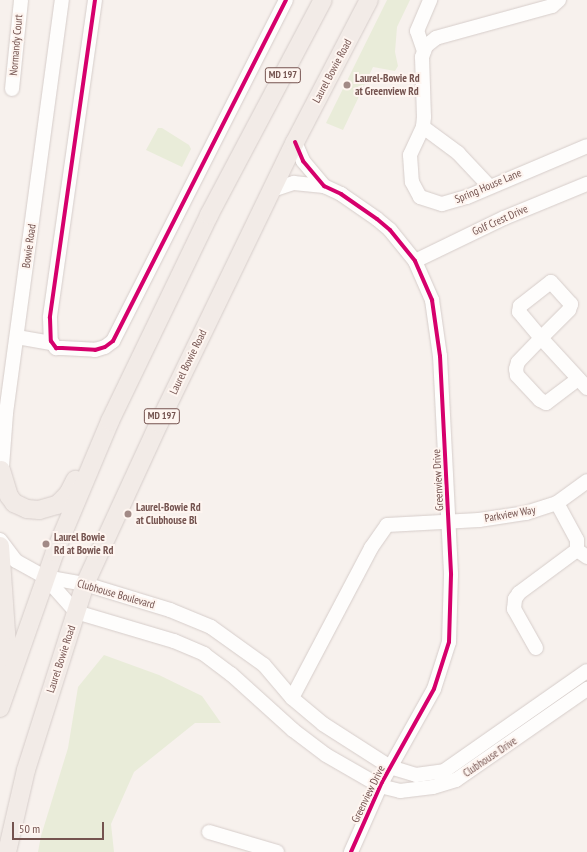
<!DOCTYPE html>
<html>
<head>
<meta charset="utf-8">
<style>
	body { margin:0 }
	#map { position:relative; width:587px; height:852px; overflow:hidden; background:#f7f1ed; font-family:"PT Sans Narrow",sans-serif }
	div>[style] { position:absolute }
	.green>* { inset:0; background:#e9ecd9 }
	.roads { filter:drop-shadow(0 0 1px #d6cdca) drop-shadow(0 0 1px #d6cdca) }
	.minor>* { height:14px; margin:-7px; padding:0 7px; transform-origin:7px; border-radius:7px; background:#fefdfc }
	.major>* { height:18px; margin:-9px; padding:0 9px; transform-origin:9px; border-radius:9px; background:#f2ebe7 }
	.cycleway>* { height:4px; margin:-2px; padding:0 2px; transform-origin:2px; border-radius:2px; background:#d6006c }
	.dots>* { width:11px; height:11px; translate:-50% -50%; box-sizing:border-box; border:2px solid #fef5f0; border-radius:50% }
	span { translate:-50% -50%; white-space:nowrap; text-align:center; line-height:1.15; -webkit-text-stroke:4px #fef5f0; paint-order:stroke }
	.shield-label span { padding:1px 3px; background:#fef5f0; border:1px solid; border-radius:3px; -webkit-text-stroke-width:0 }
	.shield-label { font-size:10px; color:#74534f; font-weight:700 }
	.street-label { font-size:11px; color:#74534f }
	.poi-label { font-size:11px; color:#74534f; font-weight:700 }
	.left { translate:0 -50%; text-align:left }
	.scale { position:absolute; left:12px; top:822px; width:92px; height:18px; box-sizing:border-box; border:2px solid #74534f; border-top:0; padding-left:5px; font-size:12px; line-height:14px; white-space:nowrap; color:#74534f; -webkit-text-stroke:3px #fef5f0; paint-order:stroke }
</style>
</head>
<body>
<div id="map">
	<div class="green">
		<div style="clip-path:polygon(387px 0,410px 0,397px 27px,395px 52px,398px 66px,395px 71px,373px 67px,343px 130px,326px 123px)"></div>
		<div style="clip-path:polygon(158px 128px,162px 128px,189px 145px,191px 149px,182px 167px,146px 150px)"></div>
		<div style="clip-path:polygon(104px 655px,159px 675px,202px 696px,221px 723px,195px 723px,134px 772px,111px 824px,114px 852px,38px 852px,41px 836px,68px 748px,78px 687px)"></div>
	</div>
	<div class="roads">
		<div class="minor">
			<div style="left:95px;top:0;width:321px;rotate:98.1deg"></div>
			<div style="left:50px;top:318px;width:23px;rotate:88deg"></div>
			<div style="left:51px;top:341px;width:9px;rotate:54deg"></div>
			<div style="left:56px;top:348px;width:6px"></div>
			<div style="left:62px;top:348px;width:33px;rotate:3deg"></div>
			<div style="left:95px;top:350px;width:10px;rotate:-17deg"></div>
			<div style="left:105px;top:347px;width:10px;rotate:-37deg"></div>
			<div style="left:113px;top:341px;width:382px;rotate:-63.1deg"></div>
			<div style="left:559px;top:0;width:9px;rotate:139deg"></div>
			<div style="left:552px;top:6px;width:120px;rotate:164.6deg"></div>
			<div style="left:436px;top:38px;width:13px;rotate:141deg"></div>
			<div style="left:426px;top:46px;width:12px;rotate:110deg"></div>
			<div style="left:422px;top:57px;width:60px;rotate:88.1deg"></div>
			<div style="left:424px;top:117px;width:10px;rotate:96deg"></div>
			<div style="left:423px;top:127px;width:31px;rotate:115deg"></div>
			<div style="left:410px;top:155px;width:27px;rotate:86deg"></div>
			<div style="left:412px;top:182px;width:17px;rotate:62deg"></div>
			<div style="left:420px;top:197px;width:23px;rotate:18deg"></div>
			<div style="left:442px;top:204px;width:26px;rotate:-16deg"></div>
			<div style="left:467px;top:197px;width:130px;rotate:-23deg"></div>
			<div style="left:424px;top:51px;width:21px;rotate:-109deg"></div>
			<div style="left:417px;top:31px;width:34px;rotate:-67deg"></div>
			<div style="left:12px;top:89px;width:89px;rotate:-84.2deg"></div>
			<div style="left:423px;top:127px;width:44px;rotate:36.6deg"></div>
			<div style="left:458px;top:153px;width:45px;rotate:46.8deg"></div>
			<div style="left:295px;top:142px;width:21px;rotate:67deg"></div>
			<div style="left:303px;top:161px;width:33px;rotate:50deg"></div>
			<div style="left:324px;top:186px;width:19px;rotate:25deg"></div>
			<div style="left:341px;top:194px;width:44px;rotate:34.8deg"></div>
			<div style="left:377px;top:219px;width:17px;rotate:40deg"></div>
			<div style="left:390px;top:230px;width:40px;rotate:51deg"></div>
			<div style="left:415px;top:261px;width:43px;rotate:66.4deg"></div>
			<div style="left:432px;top:300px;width:57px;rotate:81.9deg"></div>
			<div style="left:440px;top:356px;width:219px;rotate:87.1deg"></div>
			<div style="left:451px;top:575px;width:67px;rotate:91.7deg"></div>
			<div style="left:449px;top:642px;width:49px;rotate:107.7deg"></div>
			<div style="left:434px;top:689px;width:107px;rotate:119.2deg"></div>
			<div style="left:382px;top:782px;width:77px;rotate:113.9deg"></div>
			<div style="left:272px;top:190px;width:23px;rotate:-18deg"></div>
			<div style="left:294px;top:183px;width:30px;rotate:6deg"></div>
			<div style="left:415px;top:261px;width:99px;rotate:-25.8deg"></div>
			<div style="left:504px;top:218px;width:90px;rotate:-22.3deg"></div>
			<div style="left:551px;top:282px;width:30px;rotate:48deg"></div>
			<div style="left:571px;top:304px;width:6px;rotate:108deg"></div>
			<div style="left:569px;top:310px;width:40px;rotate:135deg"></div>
			<div style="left:541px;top:338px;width:34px;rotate:-130deg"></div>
			<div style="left:519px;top:312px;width:6px;rotate:-81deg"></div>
			<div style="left:520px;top:306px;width:39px;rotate:-38deg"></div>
			<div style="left:17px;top:337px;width:36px;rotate:10deg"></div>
			<div style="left:578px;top:379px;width:40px;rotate:143deg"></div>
			<div style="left:546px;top:403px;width:7px;rotate:-153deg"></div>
			<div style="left:540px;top:400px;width:34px;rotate:-133deg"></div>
			<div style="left:517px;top:375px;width:6px;rotate:-99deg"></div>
			<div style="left:516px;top:369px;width:7px;rotate:-74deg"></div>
			<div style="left:518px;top:362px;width:33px;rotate:-46deg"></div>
			<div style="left:541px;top:338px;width:68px;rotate:47.4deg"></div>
			<div style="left:1px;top:480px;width:67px;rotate:-85.7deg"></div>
			<div style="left:6px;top:413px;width:417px;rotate:-82.3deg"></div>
			<div style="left:557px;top:503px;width:42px;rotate:61.6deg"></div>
			<div style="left:577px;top:540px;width:10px;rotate:90deg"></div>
			<div style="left:0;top:540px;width:26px;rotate:53deg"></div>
			<div style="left:16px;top:561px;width:33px;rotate:29deg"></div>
			<div style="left:45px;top:577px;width:41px;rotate:9.9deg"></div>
			<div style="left:85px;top:584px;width:89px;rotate:17deg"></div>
			<div style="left:170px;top:610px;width:44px;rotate:22.5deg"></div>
			<div style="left:211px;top:627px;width:65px;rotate:35.6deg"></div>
			<div style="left:264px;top:665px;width:43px;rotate:49.7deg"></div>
			<div style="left:292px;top:698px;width:40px;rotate:40deg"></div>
			<div style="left:323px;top:724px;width:80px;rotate:32.7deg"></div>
			<div style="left:390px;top:767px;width:27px;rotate:17deg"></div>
			<div style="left:416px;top:775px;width:28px;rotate:-8deg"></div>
			<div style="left:444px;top:771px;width:174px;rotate:-35deg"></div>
			<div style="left:45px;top:577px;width:47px;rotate:48.5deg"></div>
			<div style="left:76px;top:612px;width:102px;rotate:16.5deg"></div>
			<div style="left:174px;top:641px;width:33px;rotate:23deg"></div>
			<div style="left:204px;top:654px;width:34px;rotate:37deg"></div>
			<div style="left:231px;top:674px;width:84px;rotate:42.1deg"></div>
			<div style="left:293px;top:730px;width:41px;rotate:37.1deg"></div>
			<div style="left:326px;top:755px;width:62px;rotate:29.9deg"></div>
			<div style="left:380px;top:786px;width:21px;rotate:14deg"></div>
			<div style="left:400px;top:791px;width:33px;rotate:-7deg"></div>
			<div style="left:433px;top:787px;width:24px;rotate:-17deg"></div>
			<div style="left:456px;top:780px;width:160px;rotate:-34.8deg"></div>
			<div style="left:536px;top:648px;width:45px;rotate:-119.4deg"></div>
			<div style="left:514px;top:609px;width:10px;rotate:-84deg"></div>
			<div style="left:515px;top:599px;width:7px;rotate:-56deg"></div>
			<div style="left:519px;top:593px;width:72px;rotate:-36.6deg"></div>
			<div style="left:577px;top:550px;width:12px;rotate:35deg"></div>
			<div style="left:292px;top:698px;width:170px;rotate:-62.2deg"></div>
			<div style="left:371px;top:548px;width:28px;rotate:-55deg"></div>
			<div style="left:387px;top:525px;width:92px;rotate:-3.1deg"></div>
			<div style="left:479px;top:520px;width:48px;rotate:-8.5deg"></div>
			<div style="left:526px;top:513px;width:33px;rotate:-18deg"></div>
			<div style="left:557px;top:503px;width:37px;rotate:-36deg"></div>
			<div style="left:209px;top:832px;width:71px;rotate:16.4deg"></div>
		</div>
		<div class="major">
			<div style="left:1px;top:470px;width:27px;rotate:73deg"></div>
			<div style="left:9px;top:496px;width:9px;rotate:54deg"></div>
			<div style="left:14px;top:503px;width:14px;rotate:25deg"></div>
			<div style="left:27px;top:509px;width:12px;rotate:5deg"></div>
			<div style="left:39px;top:510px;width:19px;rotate:-16deg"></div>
			<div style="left:57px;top:505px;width:16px;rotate:-45deg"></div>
			<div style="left:68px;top:494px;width:16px;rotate:-63deg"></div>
			<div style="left:0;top:546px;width:101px;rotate:86deg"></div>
			<div style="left:7px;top:647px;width:26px;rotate:97deg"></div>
			<div style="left:0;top:708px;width:165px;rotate:-70.6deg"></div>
			<div style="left:55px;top:552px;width:142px;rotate:-67.2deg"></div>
			<div style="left:110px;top:421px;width:229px;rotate:-64.3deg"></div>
			<div style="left:209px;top:215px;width:243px;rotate:-62.1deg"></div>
			<div style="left:7px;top:852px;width:84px;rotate:-77deg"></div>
			<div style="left:26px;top:770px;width:195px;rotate:-72.4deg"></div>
			<div style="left:85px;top:584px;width:177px;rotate:-65.3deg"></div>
			<div style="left:159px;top:423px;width:312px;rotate:-64.2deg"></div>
			<div style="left:295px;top:142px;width:160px;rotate:-62.5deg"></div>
		</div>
	</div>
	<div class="cycleway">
		<div style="left:95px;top:0;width:321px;rotate:98.1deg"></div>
		<div style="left:50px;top:318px;width:23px;rotate:88deg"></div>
		<div style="left:51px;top:341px;width:9px;rotate:54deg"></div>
		<div style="left:56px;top:348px;width:6px"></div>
		<div style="left:62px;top:348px;width:33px;rotate:3deg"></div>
		<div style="left:95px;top:350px;width:10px;rotate:-17deg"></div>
		<div style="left:105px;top:347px;width:10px;rotate:-37deg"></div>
		<div style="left:113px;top:341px;width:382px;rotate:-63.1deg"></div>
		<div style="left:295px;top:142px;width:21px;rotate:67deg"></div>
		<div style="left:303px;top:161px;width:33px;rotate:50deg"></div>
		<div style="left:324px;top:186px;width:19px;rotate:25deg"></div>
		<div style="left:341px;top:194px;width:44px;rotate:34.8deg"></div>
		<div style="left:377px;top:219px;width:17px;rotate:40deg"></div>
		<div style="left:390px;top:230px;width:40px;rotate:51deg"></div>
		<div style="left:415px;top:261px;width:43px;rotate:66.4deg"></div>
		<div style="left:432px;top:300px;width:57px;rotate:81.9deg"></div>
		<div style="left:440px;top:356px;width:219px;rotate:87.1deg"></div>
		<div style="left:451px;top:575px;width:67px;rotate:91.7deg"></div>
		<div style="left:449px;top:642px;width:49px;rotate:107.7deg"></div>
		<div style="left:434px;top:689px;width:107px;rotate:119.2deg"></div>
		<div style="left:382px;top:782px;width:77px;rotate:113.9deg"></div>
	</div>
	<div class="dots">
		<div style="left:347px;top:85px;background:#a28a86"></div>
		<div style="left:128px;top:514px;background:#a28a86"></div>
		<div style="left:46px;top:544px;background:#a28a86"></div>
	</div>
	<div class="shield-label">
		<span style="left:283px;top:75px">MD 197</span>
		<span style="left:162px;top:416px">MD 197</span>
	</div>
	<div class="street-label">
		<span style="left:16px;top:45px;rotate:-85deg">Normandy Court</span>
		<span style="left:332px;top:71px;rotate:-62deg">Laurel Bowie Road</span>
		<span style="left:488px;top:186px;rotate:-23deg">Spring House Lane</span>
		<span style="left:500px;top:220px;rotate:-24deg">Golf Crest Drive</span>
		<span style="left:29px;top:246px;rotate:-82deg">Bowie Road</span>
		<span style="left:188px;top:362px;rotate:-64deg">Laurel Bowie Road</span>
		<span style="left:438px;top:480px;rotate:-93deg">Greenview Drive</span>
		<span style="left:510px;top:514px;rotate:-10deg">Parkview Way</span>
		<span style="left:116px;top:594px;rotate:16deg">Clubhouse Boulevard</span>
		<span style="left:61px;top:659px;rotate:-72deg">Laurel Bowie Road</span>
		<span style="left:490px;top:757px;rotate:-34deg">Clubhouse Drive</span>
		<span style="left:368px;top:794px;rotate:-64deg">Greenview Drive</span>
	</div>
	<div class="poi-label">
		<span class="left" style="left:355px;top:85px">Laurel-Bowie Rd<br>at Greenview Rd</span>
		<span class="left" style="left:136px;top:514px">Laurel-Bowie Rd<br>at Clubhouse Bl</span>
		<span class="left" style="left:54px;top:544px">Laurel Bowie<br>Rd at Bowie Rd</span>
	</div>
	<div class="scale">50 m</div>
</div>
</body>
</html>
